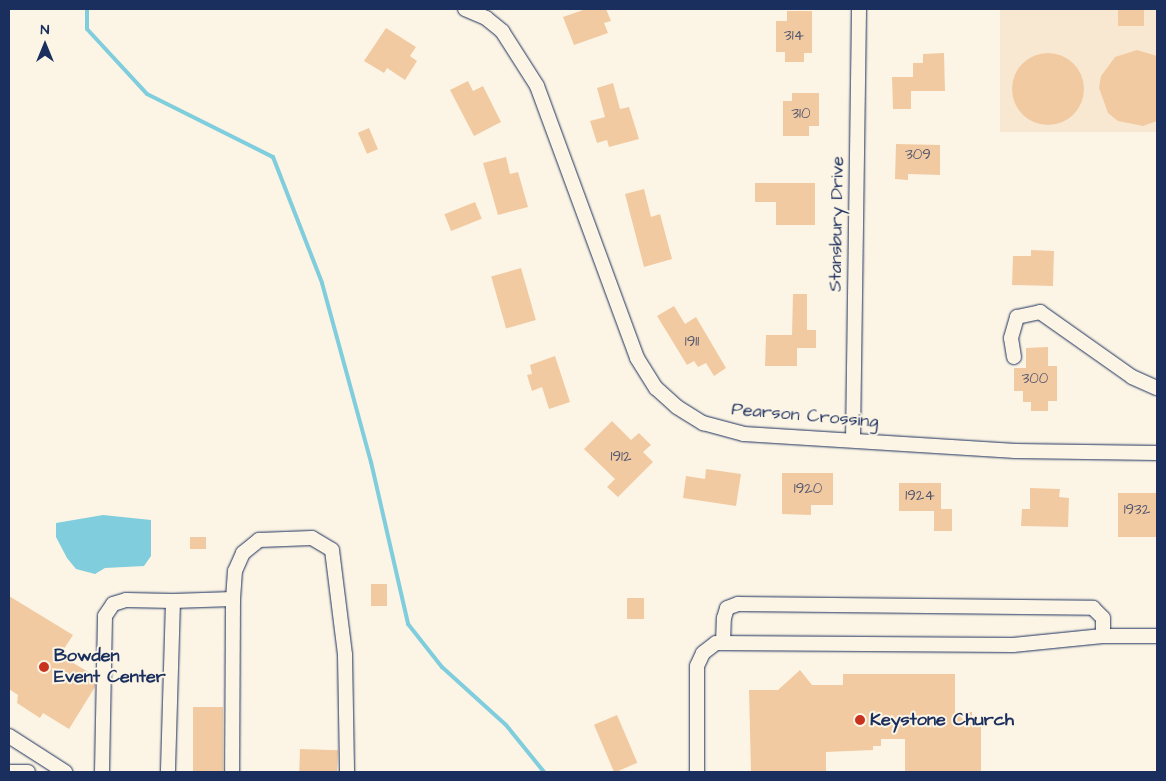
<!DOCTYPE html>
<html>
<head>
<meta charset="utf-8">
<style>
	body { margin:0 }
	#map { position:relative; width:1166px; height:781px; overflow:hidden; background:#fcf5e5; font-family:"Architects Daughter",sans-serif }
	div>[style] { position:absolute }
	.built>* { inset:0; background:#f9e8d1; transform-origin:0 0 }
	.water>* { inset:0; background:#7fcddd }
	.stream>* { height:4px; margin:-2px; padding:0 2px; transform-origin:2px; border-radius:2px; background:#7fcddd }
	.building>* { inset:0; background:#f2caa1; transform-origin:0 0 }
	.round { border-radius:50% }
	.roads { filter:drop-shadow(0 0 1px #1b2f5e) drop-shadow(0 0 1px #1b2f5e) }
	.minor>* { height:14px; margin:-7px; padding:0 7px; transform-origin:7px; border-radius:7px; background:#fcf5e5 }
	.dots>* { width:14px; height:14px; translate:-50% -50%; box-sizing:border-box; border:2px solid #fcf5e5; border-radius:50% }
	span { translate:-50% -50%; white-space:nowrap; text-align:center; line-height:1.15; -webkit-text-stroke:4px #fcf5e5; paint-order:stroke }
	.number-label { font-size:15px; color:#51566f }
	.number-label span { -webkit-text-stroke-width:0 }
	.street-label { font-size:18px; color:#1b2f5e }
	.poi-label { font-size:18px; color:#1b2f5e; font-weight:700 }
	.left { translate:0 -50%; text-align:left }
	.frame { position:absolute; inset:0; border:10px solid #1b2f5e; pointer-events:none }
	.north { position:absolute; left:20px; top:20px; width:50px; height:50px; -webkit-text-stroke:4px #fcf5e5; paint-order:stroke; rotate:0deg; font-size:14px; font-weight:700; line-height:20px; text-align:center; color:#1b2f5e }
	.north::after { content:''; display:block; margin:auto; width:18px; height:22px; background:#1b2f5e; clip-path:polygon(50% 0,100% 100%,50% 72%,0 100%) }
</style>
</head>
<body>
<div id="map">
	<div class="built">
		<div style="left:1000px;top:9px;width:157px;height:123px"></div>
	</div>
	<div class="water">
		<div style="clip-path:polygon(103px 515px,151px 520px,151px 556px,144px 566px,105px 568px,95px 574px,76px 569px,67px 558px,56px 537px,56px 523px)"></div>
	</div>
	<div class="stream">
		<div style="left:87px;top:9px;width:20px;rotate:90deg"></div>
		<div style="left:87px;top:29px;width:88px;rotate:47.3deg"></div>
		<div style="left:147px;top:94px;width:141px;rotate:26.6deg"></div>
		<div style="left:273px;top:157px;width:135px;rotate:68.7deg"></div>
		<div style="left:322px;top:283px;width:186px;rotate:74.7deg"></div>
		<div style="left:371px;top:462px;width:166px;rotate:77.1deg"></div>
		<div style="left:408px;top:624px;width:55px;rotate:51.7deg"></div>
		<div style="left:442px;top:667px;width:86px;rotate:42.2deg"></div>
		<div style="left:506px;top:725px;width:60px;rotate:51deg"></div>
	</div>
	<div class="building">
		<div style="clip-path:polygon(586px 9px,606px 9px,611px 21px,604px 23px,608px 33px,574px 45px,563px 17px)"></div>
		<div style="left:1118px;top:9px;width:26px;height:17px"></div>
		<div style="clip-path:polygon(787px 11px,812px 11px,812px 53px,804px 53px,804px 62px,785px 62px,785px 52px,776px 52px,776px 21px,787px 21px)"></div>
		<div style="clip-path:polygon(386px 28px,416px 47px,410px 56px,417px 61px,405px 80px,387px 68px,384px 73px,364px 61px)"></div>
		<div style="clip-path:polygon(1137px 50px,1157px 56px,1157px 121px,1143px 126px,1118px 121px,1108px 113px,1099px 88px,1101px 76px,1115px 57px)"></div>
		<div style="clip-path:polygon(944px 53px,945px 91px,911px 91px,911px 109px,893px 109px,892px 77px,913px 77px,913px 63px,923px 63px,923px 54px)"></div>
		<div class="round" style="left:1012px;top:53px;width:72px;height:72px"></div>
		<div style="clip-path:polygon(468px 81px,473px 91px,483px 86px,501px 122px,474px 136px,450px 90px)"></div>
		<div style="clip-path:polygon(613px 83px,620px 109px,629px 107px,639px 139px,609px 147px,607px 140px,597px 143px,590px 121px,605px 117px,597px 88px)"></div>
		<div style="clip-path:polygon(792px 93px,819px 93px,819px 126px,809px 126px,809px 136px,783px 136px,783px 101px,792px 101px)"></div>
		<div style="left:369px;top:128px;width:23px;height:12px;rotate:67deg"></div>
		<div style="clip-path:polygon(896px 144px,940px 145px,940px 175px,908px 174px,908px 180px,895px 179px)"></div>
		<div style="clip-path:polygon(506px 157px,510px 174px,518px 172px,528px 207px,498px 215px,483px 163px)"></div>
		<div style="clip-path:polygon(755px 183px,815px 183px,815px 225px,776px 225px,776px 202px,755px 202px)"></div>
		<div style="clip-path:polygon(644px 189px,651px 217px,660px 214px,672px 259px,644px 267px,625px 194px)"></div>
		<div style="left:475px;top:202px;width:18px;height:33px;rotate:68deg"></div>
		<div style="clip-path:polygon(1031px 250px,1054px 251px,1053px 286px,1012px 285px,1013px 256px,1031px 256px)"></div>
		<div style="left:521px;top:268px;width:54px;height:31px;rotate:74deg"></div>
		<div style="clip-path:polygon(793px 294px,807px 294px,807px 330px,816px 330px,816px 348px,797px 348px,797px 366px,765px 366px,766px 335px,792px 335px)"></div>
		<div style="clip-path:polygon(674px 306px,685px 324px,696px 317px,726px 368px,714px 376px,706px 363px,698px 367px,694px 361px,687px 365px,657px 316px)"></div>
		<div style="clip-path:polygon(1048px 347px,1048px 366px,1057px 366px,1057px 401px,1048px 401px,1048px 411px,1031px 411px,1031px 402px,1023px 402px,1023px 391px,1014px 391px,1014px 368px,1026px 368px,1026px 348px)"></div>
		<div style="clip-path:polygon(555px 356px,570px 402px,549px 409px,542px 387px,532px 391px,527px 375px,532px 374px,530px 365px)"></div>
		<div style="clip-path:polygon(612px 421px,631px 440px,639px 433px,651px 445px,643px 452px,653px 462px,618px 497px,607px 487px,615px 479px,584px 449px)"></div>
		<div style="clip-path:polygon(706px 469px,741px 474px,736px 506px,683px 498px,686px 476px,705px 479px)"></div>
		<div style="clip-path:polygon(782px 473px,833px 473px,833px 505px,811px 505px,811px 515px,782px 514px)"></div>
		<div style="clip-path:polygon(899px 483px,941px 483px,941px 509px,952px 509px,952px 531px,934px 531px,934px 511px,899px 511px)"></div>
		<div style="clip-path:polygon(1030px 488px,1060px 489px,1059px 497px,1069px 498px,1068px 527px,1021px 526px,1022px 509px,1030px 509px)"></div>
		<div style="left:1118px;top:493px;width:39px;height:44px"></div>
		<div style="left:190px;top:537px;width:16px;height:12px"></div>
		<div style="left:371px;top:584px;width:16px;height:22px"></div>
		<div style="clip-path:polygon(9px 596px,73px 635px,60px 655px,95px 676px,95px 687px,69px 729px,43px 713px,40px 718px,17px 703px,18px 695px,9px 689px)"></div>
		<div style="left:627px;top:598px;width:17px;height:21px"></div>
		<div style="clip-path:polygon(800px 670px,812px 685px,843px 685px,843px 674px,955px 674px,955px 712px,972px 712px,972px 727px,981px 727px,981px 772px,905px 772px,905px 739px,881px 739px,881px 746px,873px 746px,873px 750px,826px 752px,826px 772px,751px 772px,749px 690px,778px 690px)"></div>
		<div style="left:193px;top:707px;width:30px;height:65px"></div>
		<div style="left:617px;top:715px;width:52px;height:25px;rotate:67deg"></div>
		<div style="left:300px;top:749px;width:38px;height:23px;rotate:2deg"></div>
	</div>
	<div class="roads">
		<div class="minor">
			<div style="left:465px;top:9px;width:23px;rotate:23deg"></div>
			<div style="left:486px;top:18px;width:21px;rotate:39deg"></div>
			<div style="left:502px;top:31px;width:65px;rotate:57.5deg"></div>
			<div style="left:537px;top:86px;width:290px;rotate:69.8deg"></div>
			<div style="left:637px;top:358px;width:36px;rotate:58deg"></div>
			<div style="left:656px;top:388px;width:28px;rotate:42deg"></div>
			<div style="left:677px;top:407px;width:31px;rotate:32deg"></div>
			<div style="left:703px;top:423px;width:42px;rotate:15deg"></div>
			<div style="left:744px;top:434px;width:272px;rotate:3.6deg"></div>
			<div style="left:1015px;top:451px;width:142px;rotate:0.8deg"></div>
			<div style="left:1014px;top:357px;width:19px;rotate:-99deg"></div>
			<div style="left:1011px;top:338px;width:22px;rotate:-74deg"></div>
			<div style="left:1017px;top:317px;width:24px;rotate:-12deg"></div>
			<div style="left:1040px;top:312px;width:113px;rotate:35.2deg"></div>
			<div style="left:1132px;top:377px;width:27px;rotate:24deg"></div>
			<div style="left:853px;top:440px;width:431px;rotate:-89.2deg"></div>
			<div style="left:233px;top:599px;width:28px;rotate:-86deg"></div>
			<div style="left:235px;top:571px;width:20px;rotate:-66deg"></div>
			<div style="left:243px;top:553px;width:21px;rotate:-39deg"></div>
			<div style="left:259px;top:540px;width:53px;rotate:-2.2deg"></div>
			<div style="left:312px;top:538px;width:23px;rotate:31deg"></div>
			<div style="left:332px;top:550px;width:106px;rotate:82.9deg"></div>
			<div style="left:345px;top:655px;width:117px;rotate:89deg"></div>
			<div style="left:173px;top:601px;width:60px;rotate:-1.9deg"></div>
			<div style="left:233px;top:599px;width:173px;rotate:90.3deg"></div>
			<div style="left:723px;top:643px;width:25px;rotate:-88deg"></div>
			<div style="left:724px;top:618px;width:10px;rotate:-73deg"></div>
			<div style="left:727px;top:608px;width:12px;rotate:-20deg"></div>
			<div style="left:738px;top:604px;width:355px;rotate:0.6deg"></div>
			<div style="left:1093px;top:608px;width:14px;rotate:45deg"></div>
			<div style="left:1103px;top:618px;width:18px;rotate:90deg"></div>
			<div style="left:9px;top:736px;width:67px;rotate:32.7deg"></div>
			<div style="left:9px;top:772px;width:19px"></div>
			<div style="left:102px;top:772px;width:156px;rotate:-88.9deg"></div>
			<div style="left:105px;top:616px;width:14px;rotate:-56deg"></div>
			<div style="left:113px;top:604px;width:14px;rotate:-17deg"></div>
			<div style="left:126px;top:600px;width:47px;rotate:1.2deg"></div>
			<div style="left:173px;top:601px;width:171px;rotate:91.7deg"></div>
			<div style="left:697px;top:772px;width:106px;rotate:-90deg"></div>
			<div style="left:697px;top:666px;width:14px;rotate:-65deg"></div>
			<div style="left:703px;top:653px;width:16px;rotate:-38deg"></div>
			<div style="left:716px;top:643px;width:297px;rotate:0.4deg"></div>
			<div style="left:1013px;top:645px;width:90px;rotate:-5.7deg"></div>
			<div style="left:1103px;top:636px;width:54px"></div>
		</div>
	</div>
	<div class="dots">
		<div style="left:44px;top:667px;background:#c8321e"></div>
		<div style="left:860px;top:720px;background:#c8321e"></div>
	</div>
	<div class="number-label">
		<span style="left:794px;top:36px">314</span>
		<span style="left:801px;top:114px">310</span>
		<span style="left:918px;top:155px">309</span>
		<span style="left:692px;top:342px">1911</span>
		<span style="left:1035px;top:379px">300</span>
		<span style="left:621px;top:457px">1912</span>
		<span style="left:808px;top:489px">1920</span>
		<span style="left:920px;top:496px">1924</span>
		<span style="left:1137px;top:510px">1932</span>
	</div>
	<div class="street-label">
		<span style="left:837px;top:224px;rotate:-89deg">Stansbury Drive</span>
		<span style="left:805px;top:416px;rotate:5deg">Pearson Crossing</span>
	</div>
	<div class="poi-label">
		<span class="left" style="left:54px;top:667px">Bowden<br>Event Center</span>
		<span class="left" style="left:870px;top:720px">Keystone Church</span>
	</div>
	<div class="frame"></div>
	<div class="north">N</div>
</div>
</body>
</html>
